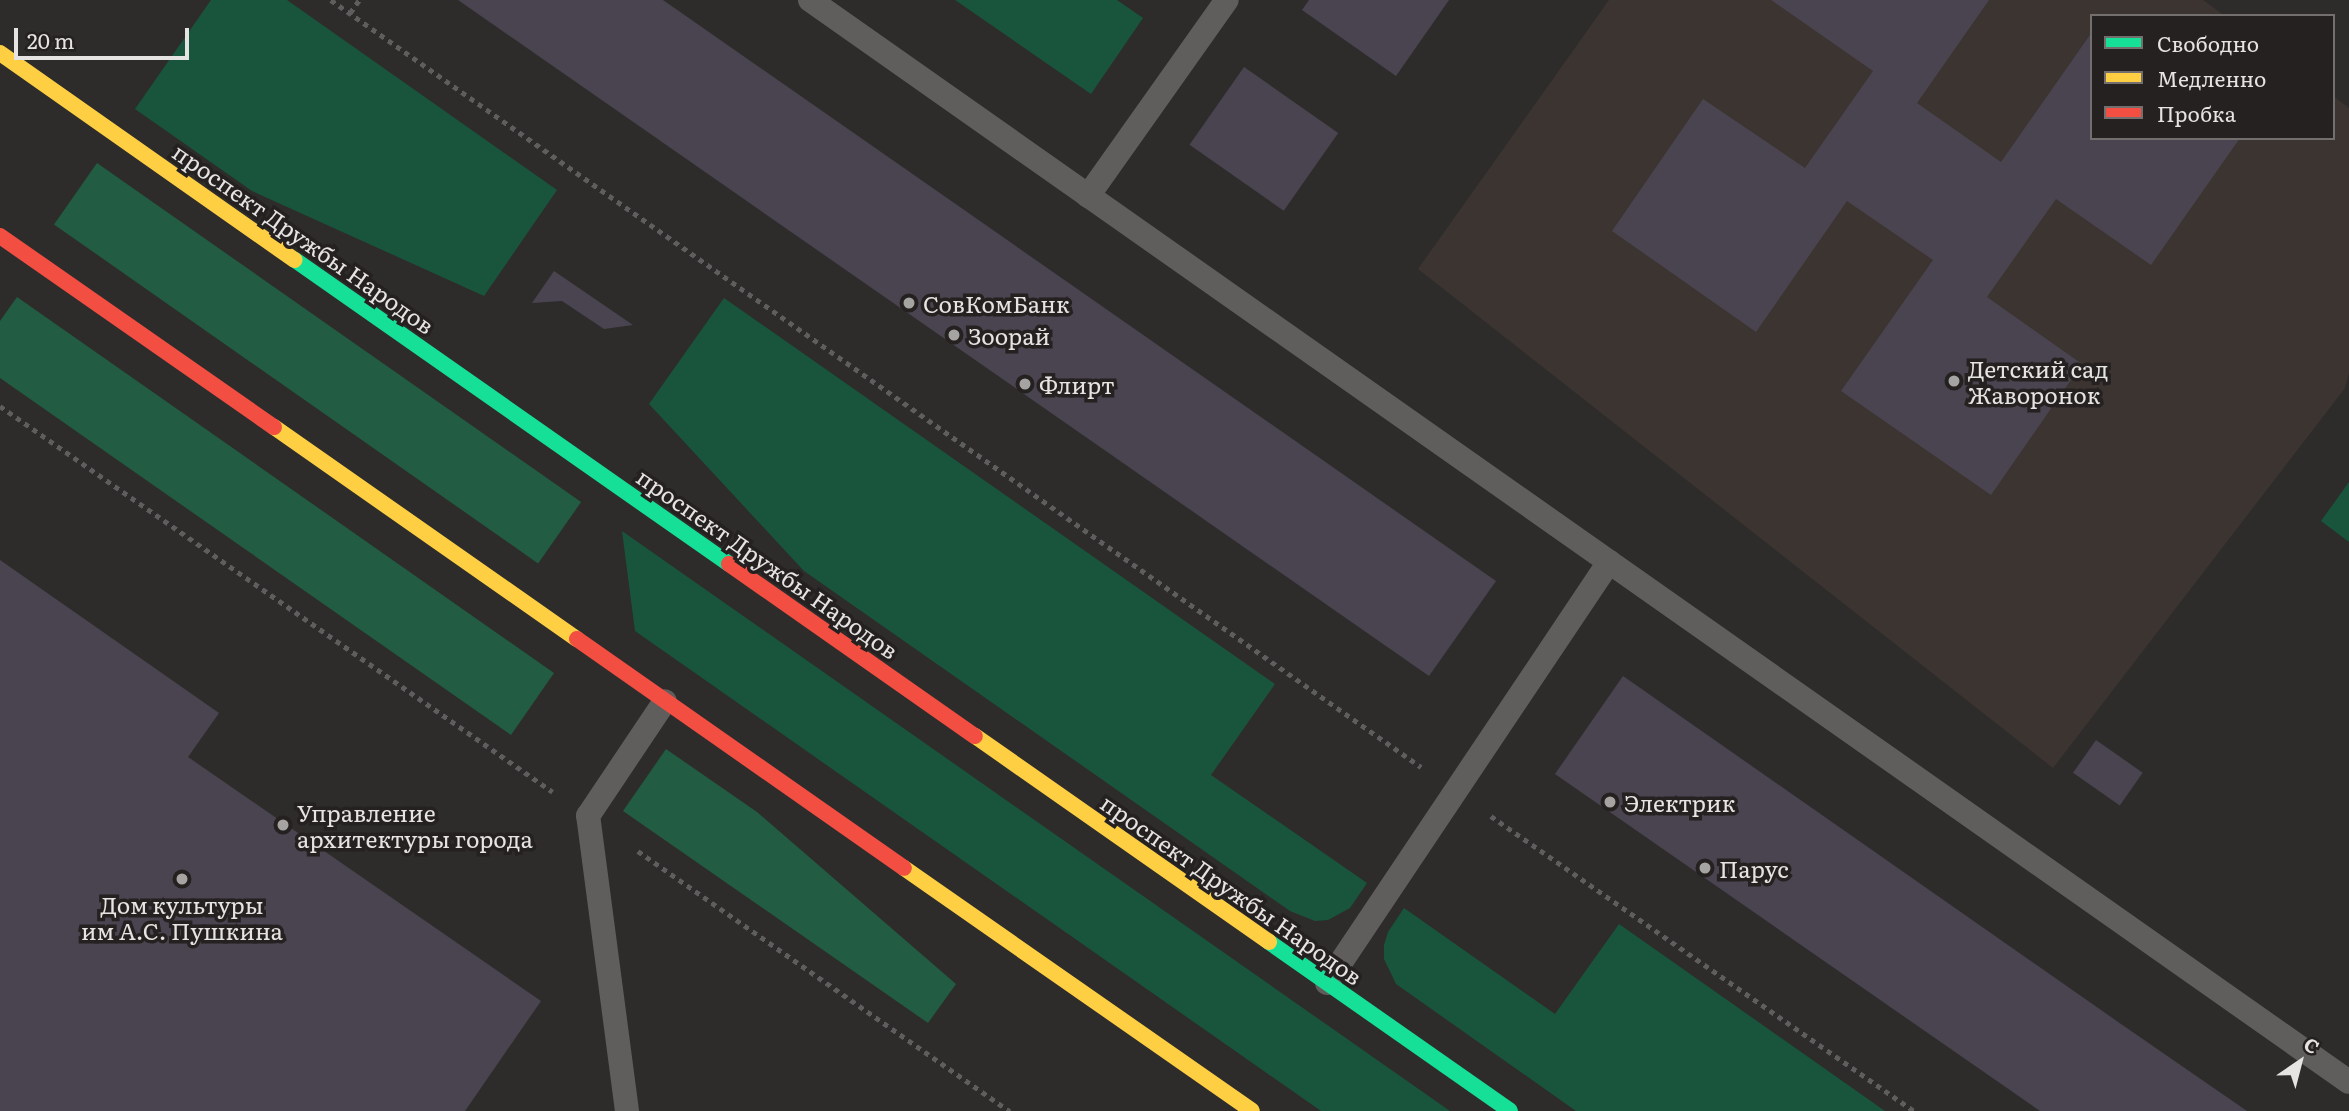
<!DOCTYPE html>
<html>
<head>
<meta charset="utf-8">
<style>
	body { margin:0 }
	#map { position:relative; width:2349px; height:1111px; overflow:hidden; background:#2d2c2b; font-family:Literata,serif }
	div>[style] { position:absolute }
	.built>* { inset:0; background:#3c3431 }
	.green>* { inset:0; background:#19553c }
	.forest>* { inset:0; background:#225c42; transform-origin:0 0 }
	.building>* { inset:0; background:#49444f; transform-origin:0 0 }
	.path>* { height:4.5px; margin-top:-2.25px; transform-origin:0; background:repeating-linear-gradient(90deg,#5f5e5e 0 5px,transparent 0 10px) }
	.lane>* { height:24px; margin:-12px; padding:0 12px; transform-origin:12px; border-radius:12px; background:#5f5e5d }
	.fast>* { height:16px; margin:-8px; padding:0 8px; transform-origin:8px; border-radius:8px; background:#16e098 }
	.slow>* { height:16px; margin:-8px; padding:0 8px; transform-origin:8px; border-radius:8px; background:#ffcf43 }
	.jam>* { height:16px; margin:-8px; padding:0 8px; transform-origin:8px; border-radius:8px; background:#f24e42 }
	.dots>* { width:19px; height:19px; translate:-50% -50%; box-sizing:border-box; border:4px solid #242120; border-radius:50% }
	span { translate:-50% -50%; white-space:nowrap; text-align:center; line-height:1.15; -webkit-text-stroke:7px #242120; paint-order:stroke }
	.street-label { font-size:23px; color:#e6e4e3 }
	.poi-label { font-size:23px; color:#e6e4e3 }
	.left { translate:0 -50%; text-align:left }
	.legend { position:absolute; left:2090px; top:14px; width:245px; height:126px; box-sizing:border-box; background:#242120; border:2px solid #726f6e; margin:0; padding:9px 12px; list-style:none; font-size:21px; color:#e6e4e3 }
	.legend li { display:flex; align-items:center; gap:14px; height:35px }
	.legend b { width:35px; border:2px solid #726f6e }
	.north { position:absolute; left:2265px; top:1027px; width:70px; height:70px; -webkit-text-stroke:5px #242120; paint-order:stroke; rotate:35deg; font-size:19px; font-weight:700; line-height:28px; text-align:center; color:#e6e4e3 }
	.north::after { content:''; display:block; margin:auto; width:24px; height:32px; background:#e6e4e3; clip-path:polygon(50% 0,100% 100%,50% 72%,0 100%) }
	.scale { position:absolute; left:14px; top:28px; width:175px; height:32px; box-sizing:border-box; border:4px solid #e6e4e3; border-top:0; padding-left:9px; font-size:21px; line-height:24px; white-space:nowrap; color:#e6e4e3; -webkit-text-stroke:5px #242120; paint-order:stroke }
</style>
</head>
<body>
<div id="map">
	<div class="built">
		<div style="clip-path:polygon(1609px 0,2203px 0,2225px 16px,2092px 16px,2092px 138px,2333px 138px,2333px 96px,2349px 108px,2349px 373px,2345px 388px,2053px 768px,1418px 269px)"></div>
	</div>
	<div class="green">
		<div style="clip-path:polygon(211px 0,287px 0,557px 190px,484px 296px,252px 191px,135px 109px)"></div>
		<div style="clip-path:polygon(955px 0,1117px 0,1143px 18px,1091px 94px)"></div>
		<div style="clip-path:polygon(724px 298px,1275px 684px,1211px 775px,1367px 883px,1350px 908px,1328px 920px,1315px 921px,1290px 911px,804px 571px,649px 404px)"></div>
		<div style="clip-path:polygon(2349px 482px,2349px 542px,2321px 521px)"></div>
		<div style="clip-path:polygon(622px 531px,1450px 1111px,1321px 1111px,635px 631px)"></div>
		<div style="clip-path:polygon(1404px 908px,1555px 1014px,1619px 924px,1885px 1111px,1576px 1111px,1396px 984px,1384px 959px,1384px 945px,1388px 932px)"></div>
	</div>
	<div class="forest">
		<div style="left:97px;top:163px;width:591px;height:75px;rotate:35deg"></div>
		<div style="clip-path:polygon(17px 297px,554px 673px,511px 735px,0 378px,0 321px)"></div>
		<div style="clip-path:polygon(666px 749px,757px 812px,956px 984px,928px 1023px,623px 811px)"></div>
	</div>
	<div class="building">
		<div style="clip-path:polygon(458px 0,663px 0,1496px 581px,1429px 676px)"></div>
		<div style="clip-path:polygon(1309px 0,1449px 0,1396px 76px,1302px 10px)"></div>
		<div style="clip-path:polygon(1771px 0,1989px 0,1917px 103px,2001px 162px,2092px 32px,2092px 138px,2240px 138px,2151px 265px,2056px 199px,1987px 297px,2082px 364px,1991px 495px,1841px 391px,1933px 260px,1847px 201px,1756px 332px,1612px 231px,1703px 99px,1805px 168px,1873px 71px)"></div>
		<div style="left:1244px;top:67px;width:115px;height:95px;rotate:35deg"></div>
		<div style="clip-path:polygon(554px 271px,633px 325px,604px 329px,562px 301px,532px 303px)"></div>
		<div style="clip-path:polygon(0 560px,219px 713px,188px 757px,541px 1001px,465px 1111px,0 1111px)"></div>
		<div style="clip-path:polygon(1623px 676px,2121px 1024px,2247px 1111px,2040px 1111px,1555px 774px)"></div>
		<div style="left:2096px;top:740px;width:57px;height:40px;rotate:35deg"></div>
	</div>
	<div class="path">
		<div style="left:331px;top:0;width:1333px;rotate:35.13deg"></div>
		<div style="left:350px;top:13px;width:16px;rotate:-55deg"></div>
		<div style="left:0;top:406px;width:674px;rotate:34.92deg"></div>
		<div style="left:1491px;top:816px;width:516px;rotate:34.89deg"></div>
		<div style="left:638px;top:851px;width:454px;rotate:35deg"></div>
	</div>
	<div class="lane">
		<div style="left:810px;top:0;width:1881px;rotate:35.11deg"></div>
		<div style="left:1088px;top:196px;width:240px;rotate:-54.7deg"></div>
		<div style="left:1327px;top:983px;width:507px;rotate:-56.18deg"></div>
		<div style="left:627px;top:1111px;width:298px;rotate:-97.5deg"></div>
		<div style="left:588px;top:816px;width:138px;rotate:-56.2deg"></div>
	</div>
	<div class="fast">
		<div style="left:295px;top:260px;width:530px;rotate:35.01deg"></div>
		<div style="left:1269px;top:942px;width:294px;rotate:35deg"></div>
	</div>
	<div class="slow">
		<div style="left:0;top:53px;width:360px;rotate:35.1deg"></div>
		<div style="left:274px;top:427px;width:370px;rotate:35deg"></div>
		<div style="left:975px;top:736px;width:359px;rotate:35deg"></div>
		<div style="left:904px;top:868px;width:424px;rotate:34.9deg"></div>
	</div>
	<div class="jam">
		<div style="left:0;top:236px;width:334px;rotate:34.9deg"></div>
		<div style="left:729px;top:564px;width:300px;rotate:35deg"></div>
		<div style="left:577px;top:639px;width:399px;rotate:35deg"></div>
	</div>
	<div class="dots">
		<div style="left:909px;top:303px;background:#a5a4a3"></div>
		<div style="left:954px;top:335px;background:#a5a4a3"></div>
		<div style="left:1954px;top:381px;background:#a5a4a3"></div>
		<div style="left:1025px;top:384px;background:#a5a4a3"></div>
		<div style="left:1610px;top:802px;background:#a5a4a3"></div>
		<div style="left:283px;top:825px;background:#a5a4a3"></div>
		<div style="left:1705px;top:868px;background:#a5a4a3"></div>
		<div style="left:182px;top:879px;background:#a5a4a3"></div>
	</div>
	<div class="street-label">
		<span style="left:304px;top:238px;rotate:35deg">проспект Дружбы Народов</span>
		<span style="left:768px;top:563px;rotate:35deg">проспект Дружбы Народов</span>
		<span style="left:1232px;top:889px;rotate:35deg">проспект Дружбы Народов</span>
	</div>
	<div class="poi-label">
		<span class="left" style="left:923px;top:303px">СовКомБанк</span>
		<span class="left" style="left:968px;top:335px">Зоорай</span>
		<span class="left" style="left:1968px;top:381px">Детский сад<br>Жаворонок</span>
		<span class="left" style="left:1039px;top:384px">Флирт</span>
		<span class="left" style="left:1624px;top:802px">Электрик</span>
		<span class="left" style="left:297px;top:825px">Управление<br>архитектуры города</span>
		<span class="left" style="left:1719px;top:868px">Парус</span>
		<span style="left:182px;top:917px">Дом культуры<br>им А.С. Пушкина</span>
	</div>
	<ul class="legend">
	<li><b style="height:9px;background:#16e098"></b>Свободно</li>
	<li><b style="height:9px;background:#ffcf43"></b>Медленно</li>
	<li><b style="height:9px;background:#f24e42"></b>Пробка</li>
	</ul>
	<div class="north">С</div>
	<div class="scale">20 m</div>
</div>
</body>
</html>
